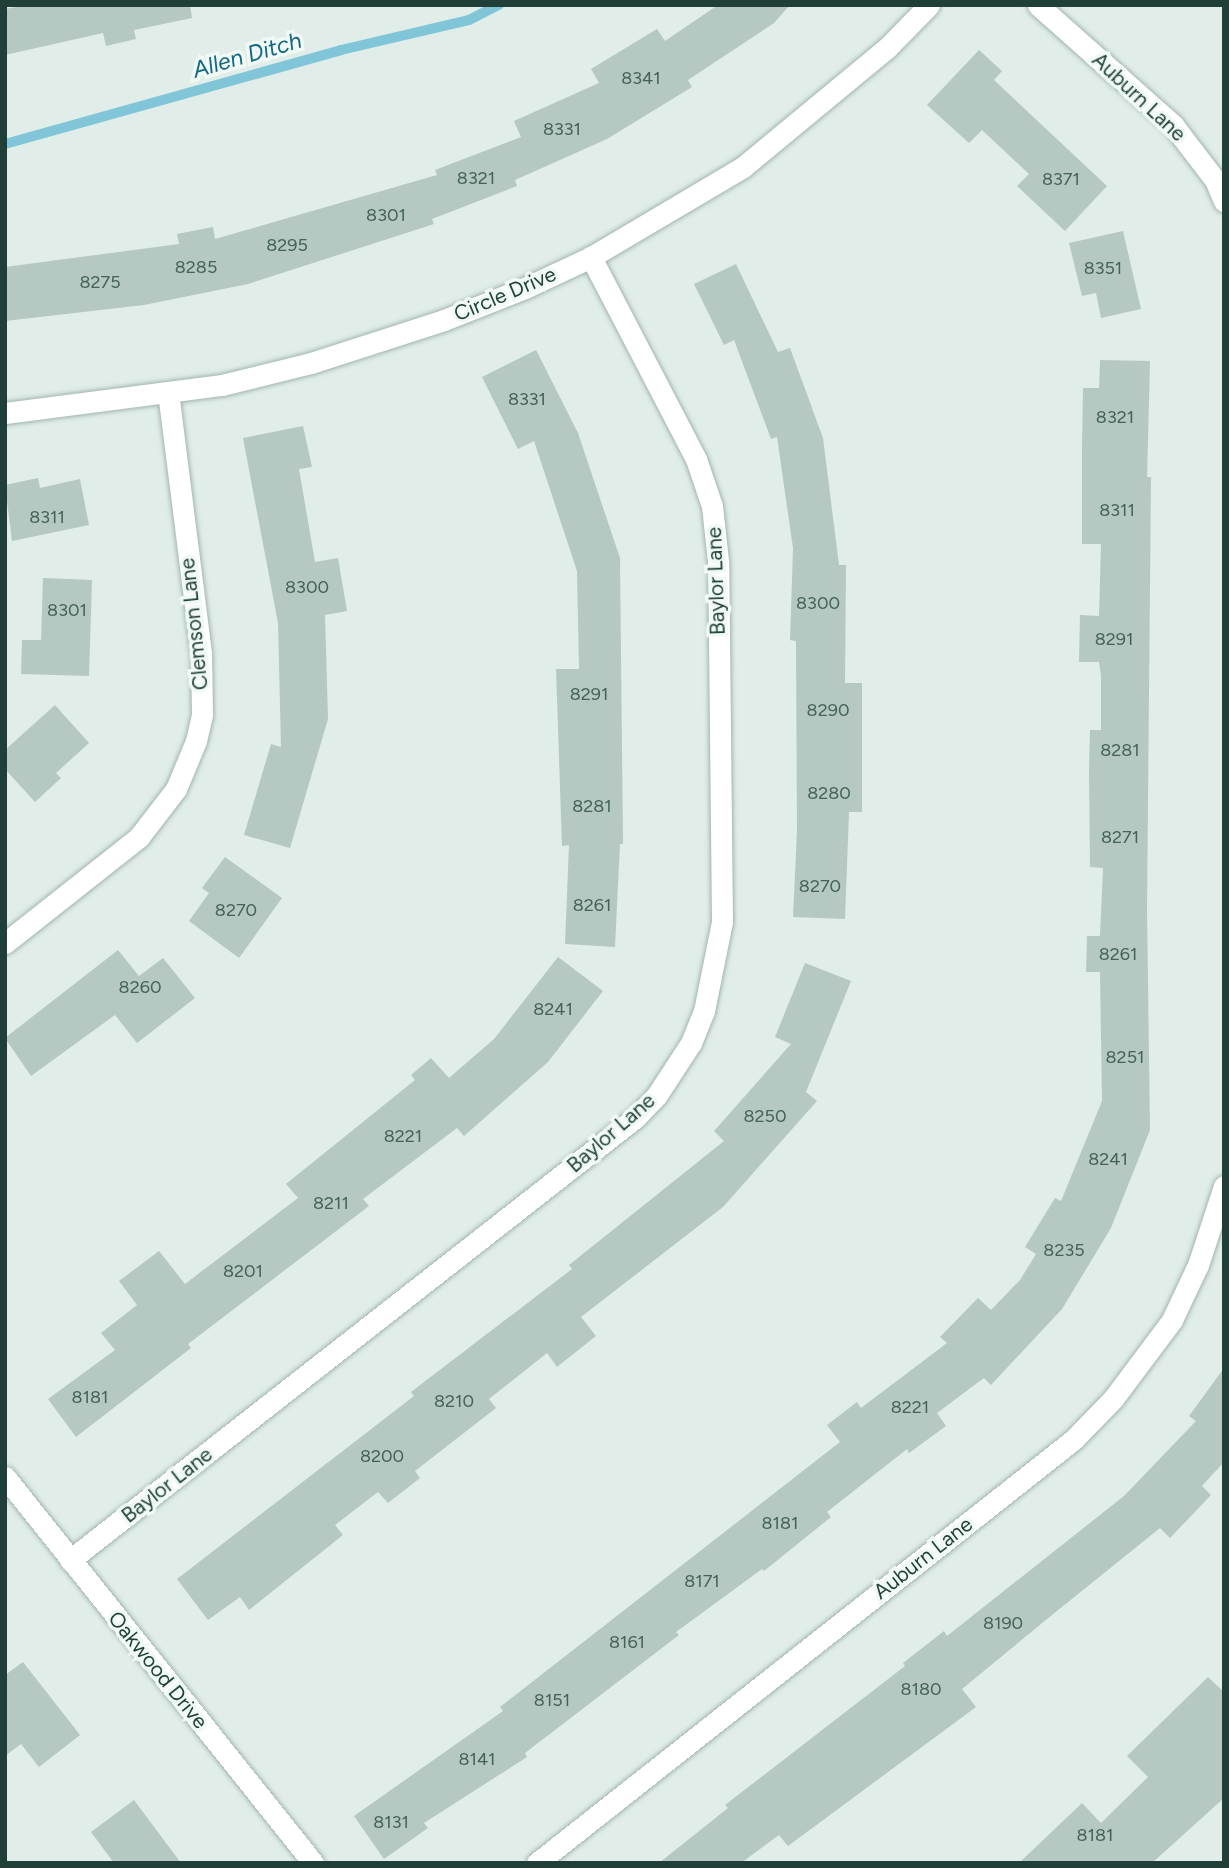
<!DOCTYPE html>
<html>
<head>
<meta charset="utf-8">
<style>
	body { margin:0 }
	#map { position:relative; width:1229px; height:1868px; overflow:hidden; background:#e0ede8; font-family:Figtree,sans-serif }
	div>[style] { position:absolute }
	.stream>* { height:10px; margin:-5px; padding:0 5px; transform-origin:5px; border-radius:5px; background:#81c6d8 }
	.building>* { inset:0; background:#b5c8c1 }
	.roads { filter:drop-shadow(0 0 2px #a2b5b0) drop-shadow(0 0 2px #a2b5b0) }
	.minor>* { height:21px; margin:-10.5px; padding:0 10.5px; transform-origin:10.5px; border-radius:10.5px; background:#fff }
	span { translate:-50% -50%; white-space:nowrap; text-align:center; line-height:1.15; -webkit-text-stroke:7px #f1f9f5; paint-order:stroke }
	.number-label { font-size:18px; color:#44615a }
	.number-label span { -webkit-text-stroke-width:0 }
	.street-label { font-size:21px; color:#1f3f38 }
	.water-label { font-size:23px; color:#126882; font-style:italic }
	.frame { position:absolute; inset:0; border:7px solid #1f3f38; pointer-events:none }
</style>
</head>
<body>
<div id="map">
	<div class="stream">
		<div style="left:5px;top:144px;width:349px;rotate:-15.6deg"></div>
		<div style="left:341px;top:50px;width:131px;rotate:-13.2deg"></div>
		<div style="left:469px;top:20px;width:34px;rotate:-27deg"></div>
	</div>
	<div class="building">
		<div style="clip-path:polygon(27px 5px,190px 5px,192px 18px,134px 30px,136px 39px,106px 46px,103px 33px,5px 55px,5px 9px)"></div>
		<div style="clip-path:polygon(718px 5px,790px 5px,774px 23px,688px 80px,692px 87px,607px 139px,515px 180px,517px 186px,432px 219px,434px 224px,248px 284px,144px 305px,5px 321px,5px 267px,179px 244px,177px 234px,213px 227px,215px 239px,437px 175px,435px 170px,521px 137px,514px 121px,599px 83px,591px 69px,657px 29px,665px 41px)"></div>
		<div style="clip-path:polygon(979px 50px,1002px 71px,994px 80px,1107px 186px,1065px 231px,1017px 186px,1029px 174px,982px 130px,969px 143px,927px 105px)"></div>
		<div style="clip-path:polygon(1123px 231px,1141px 309px,1101px 318px,1096px 293px,1082px 296px,1069px 243px)"></div>
		<div style="clip-path:polygon(736px 264px,778px 352px,790px 348px,823px 438px,839px 565px,846px 565px,845px 683px,862px 683px,862px 812px,849px 812px,845px 919px,793px 917px,797px 831px,796px 641px,790px 640px,793px 548px,777px 437px,771px 439px,734px 340px,724px 345px,694px 284px)"></div>
		<div style="clip-path:polygon(536px 350px,578px 433px,620px 558px,623px 844px,620px 844px,615px 947px,565px 944px,569px 845px,562px 846px,556px 669px,579px 669px,577px 571px,534px 441px,518px 449px,482px 377px)"></div>
		<div style="clip-path:polygon(1100px 360px,1150px 361px,1147px 477px,1151px 477px,1147px 909px,1150px 1130px,1111px 1228px,1062px 1309px,991px 1385px,984px 1378px,937px 1413px,946px 1426px,909px 1453px,907px 1449px,827px 1512px,831px 1517px,764px 1571px,762px 1569px,676px 1632px,679px 1635px,525px 1753px,527px 1757px,424px 1823px,428px 1828px,384px 1859px,354px 1816px,503px 1711px,500px 1707px,840px 1442px,827px 1425px,857px 1402px,861px 1408px,947px 1343px,940px 1337px,978px 1298px,991px 1310px,1020px 1280px,1036px 1254px,1025px 1247px,1055px 1198px,1061px 1201px,1102px 1101px,1100px 972px,1086px 972px,1087px 936px,1100px 936px,1103px 868px,1090px 867px,1089px 770px,1090px 730px,1101px 730px,1101px 676px,1099px 662px,1079px 662px,1080px 615px,1099px 616px,1101px 544px,1082px 544px,1082px 446px,1083px 388px,1099px 388px)"></div>
		<div style="clip-path:polygon(303px 426px,312px 467px,299px 469px,315px 562px,338px 558px,347px 611px,325px 615px,328px 719px,290px 848px,244px 835px,271px 744px,281px 747px,278px 623px,243px 438px)"></div>
		<div style="clip-path:polygon(38px 478px,40px 488px,80px 479px,89px 525px,12px 541px,5px 485px)"></div>
		<div style="clip-path:polygon(43px 578px,92px 580px,89px 676px,21px 674px,22px 640px,41px 640px)"></div>
		<div style="clip-path:polygon(55px 705px,89px 743px,56px 773px,61px 778px,35px 802px,5px 769px,5px 750px)"></div>
		<div style="clip-path:polygon(225px 857px,282px 898px,239px 958px,189px 921px,209px 893px,202px 888px)"></div>
		<div style="clip-path:polygon(118px 950px,139px 976px,163px 958px,195px 998px,137px 1043px,115px 1015px,31px 1076px,5px 1038px)"></div>
		<div style="clip-path:polygon(558px 957px,603px 991px,548px 1062px,464px 1136px,457px 1128px,363px 1199px,369px 1206px,188px 1344px,191px 1348px,76px 1437px,48px 1399px,115px 1350px,101px 1333px,137px 1305px,119px 1281px,159px 1251px,185px 1284px,298px 1198px,286px 1184px,415px 1080px,411px 1075px,431px 1058px,449px 1078px,494px 1039px)"></div>
		<div style="clip-path:polygon(805px 963px,851px 981px,806px 1092px,817px 1101px,723px 1207px,581px 1317px,596px 1336px,557px 1367px,547px 1353px,489px 1399px,496px 1408px,415px 1471px,420px 1478px,388px 1503px,378px 1492px,335px 1525px,343px 1535px,249px 1610px,240px 1597px,208px 1620px,177px 1579px,414px 1396px,411px 1392px,572px 1269px,569px 1265px,724px 1141px,714px 1131px,791px 1044px,775px 1037px)"></div>
		<div style="clip-path:polygon(1224px 1368px,1224px 1462px,1202px 1486px,1211px 1495px,1170px 1538px,1160px 1528px,1052px 1615px,962px 1689px,976px 1707px,788px 1846px,779px 1835px,741px 1863px,659px 1863px,728px 1808px,725px 1805px,905px 1666px,903px 1663px,944px 1631px,947px 1636px,1124px 1496px,1196px 1421px,1189px 1416px)"></div>
		<div style="clip-path:polygon(23px 1662px,80px 1735px,39px 1767px,21px 1744px,5px 1756px,5px 1675px)"></div>
		<div style="clip-path:polygon(1208px 1677px,1224px 1692px,1224px 1798px,1152px 1863px,1019px 1863px,1082px 1803px,1101px 1823px,1148px 1777px,1127px 1756px)"></div>
		<div style="clip-path:polygon(134px 1800px,181px 1863px,114px 1863px,91px 1832px)"></div>
	</div>
	<div class="roads">
		<div class="minor">
			<div style="left:1038px;top:5px;width:181px;rotate:41.6deg"></div>
			<div style="left:1173px;top:125px;width:69px;rotate:52.6deg"></div>
			<div style="left:1215px;top:180px;width:23px;rotate:67deg"></div>
			<div style="left:5px;top:413px;width:219px;rotate:-7.4deg"></div>
			<div style="left:222px;top:385px;width:92px;rotate:-13.9deg"></div>
			<div style="left:311px;top:363px;width:140px;rotate:-17.9deg"></div>
			<div style="left:444px;top:320px;width:87px;rotate:-21.6deg"></div>
			<div style="left:525px;top:288px;width:73px;rotate:-25.2deg"></div>
			<div style="left:591px;top:257px;width:177px;rotate:-30.6deg"></div>
			<div style="left:743px;top:167px;width:187px;rotate:-39.6deg"></div>
			<div style="left:887px;top:48px;width:60px;rotate:-45.7deg"></div>
			<div style="left:5px;top:943px;width:171px;rotate:-38.3deg"></div>
			<div style="left:139px;top:837px;width:61px;rotate:-52.4deg"></div>
			<div style="left:176px;top:789px;width:52px;rotate:-67.4deg"></div>
			<div style="left:196px;top:741px;width:27px;rotate:-77deg"></div>
			<div style="left:202px;top:715px;width:62px;rotate:-90.9deg"></div>
			<div style="left:201px;top:653px;width:262px;rotate:-97.2deg"></div>
			<div style="left:5px;top:1477px;width:494px;rotate:51.4deg"></div>
			<div style="left:70px;top:1560px;width:717px;rotate:-38.04deg"></div>
			<div style="left:635px;top:1118px;width:32px;rotate:-46deg"></div>
			<div style="left:657px;top:1095px;width:62px;rotate:-56.8deg"></div>
			<div style="left:691px;top:1043px;width:35px;rotate:-68deg"></div>
			<div style="left:704px;top:1011px;width:91px;rotate:-78.6deg"></div>
			<div style="left:722px;top:922px;width:361px;rotate:-90.6deg"></div>
			<div style="left:718px;top:561px;width:55px;rotate:-96.2deg"></div>
			<div style="left:712px;top:506px;width:50px;rotate:-108.8deg"></div>
			<div style="left:696px;top:459px;width:228px;rotate:-117.5deg"></div>
			<div style="left:537px;top:1863px;width:683px;rotate:-38.28deg"></div>
			<div style="left:1073px;top:1440px;width:57px;rotate:-45.7deg"></div>
			<div style="left:1113px;top:1399px;width:99px;rotate:-53.2deg"></div>
			<div style="left:1172px;top:1320px;width:61px;rotate:-64.7deg"></div>
			<div style="left:1198px;top:1265px;width:83px;rotate:-71.8deg"></div>
		</div>
	</div>
	<div class="number-label">
		<span style="left:641px;top:78px">8341</span>
		<span style="left:562px;top:129px">8331</span>
		<span style="left:476px;top:178px">8321</span>
		<span style="left:1061px;top:179px">8371</span>
		<span style="left:386px;top:215px">8301</span>
		<span style="left:287px;top:245px">8295</span>
		<span style="left:196px;top:267px">8285</span>
		<span style="left:1103px;top:268px">8351</span>
		<span style="left:100px;top:282px">8275</span>
		<span style="left:527px;top:399px">8331</span>
		<span style="left:1115px;top:417px">8321</span>
		<span style="left:1117px;top:510px">8311</span>
		<span style="left:47px;top:517px">8311</span>
		<span style="left:307px;top:587px">8300</span>
		<span style="left:818px;top:603px">8300</span>
		<span style="left:67px;top:610px">8301</span>
		<span style="left:1114px;top:639px">8291</span>
		<span style="left:589px;top:694px">8291</span>
		<span style="left:828px;top:710px">8290</span>
		<span style="left:1120px;top:750px">8281</span>
		<span style="left:829px;top:793px">8280</span>
		<span style="left:592px;top:806px">8281</span>
		<span style="left:1120px;top:837px">8271</span>
		<span style="left:820px;top:886px">8270</span>
		<span style="left:592px;top:905px">8261</span>
		<span style="left:236px;top:910px">8270</span>
		<span style="left:1118px;top:954px">8261</span>
		<span style="left:140px;top:987px">8260</span>
		<span style="left:553px;top:1009px">8241</span>
		<span style="left:1125px;top:1057px">8251</span>
		<span style="left:765px;top:1116px">8250</span>
		<span style="left:403px;top:1136px">8221</span>
		<span style="left:1108px;top:1159px">8241</span>
		<span style="left:331px;top:1203px">8211</span>
		<span style="left:1064px;top:1250px">8235</span>
		<span style="left:243px;top:1271px">8201</span>
		<span style="left:90px;top:1397px">8181</span>
		<span style="left:454px;top:1401px">8210</span>
		<span style="left:910px;top:1407px">8221</span>
		<span style="left:382px;top:1456px">8200</span>
		<span style="left:780px;top:1523px">8181</span>
		<span style="left:702px;top:1581px">8171</span>
		<span style="left:1003px;top:1623px">8190</span>
		<span style="left:627px;top:1642px">8161</span>
		<span style="left:921px;top:1689px">8180</span>
		<span style="left:552px;top:1700px">8151</span>
		<span style="left:477px;top:1759px">8141</span>
		<span style="left:391px;top:1822px">8131</span>
		<span style="left:1095px;top:1835px">8181</span>
	</div>
	<div class="street-label">
		<span style="left:1139px;top:97px;rotate:43deg">Auburn Lane</span>
		<span style="left:505px;top:294px;rotate:-23deg">Circle Drive</span>
		<span style="left:716px;top:581px;rotate:-92deg">Baylor Lane</span>
		<span style="left:194px;top:624px;rotate:-96deg">Clemson Lane</span>
		<span style="left:611px;top:1133px;rotate:-41deg">Baylor Lane</span>
		<span style="left:167px;top:1485px;rotate:-38deg">Baylor Lane</span>
		<span style="left:923px;top:1558px;rotate:-38deg">Auburn Lane</span>
		<span style="left:158px;top:1670px;rotate:51deg">Oakwood Drive</span>
	</div>
	<div class="water-label">
		<span style="left:247px;top:55px;rotate:-16deg">Allen Ditch</span>
	</div>
	<div class="frame"></div>
</div>
</body>
</html>
